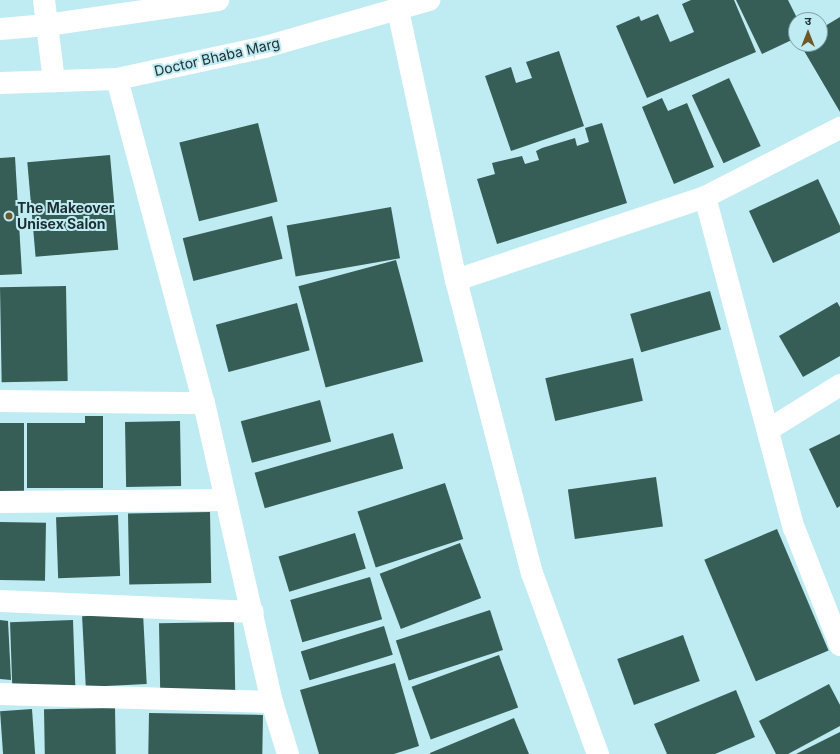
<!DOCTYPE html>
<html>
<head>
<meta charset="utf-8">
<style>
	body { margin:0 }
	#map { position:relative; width:840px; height:754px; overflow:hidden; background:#bfebf2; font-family:Inter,"Noto Sans Devanagari",sans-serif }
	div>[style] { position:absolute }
	.building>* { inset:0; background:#365e57; transform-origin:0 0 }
	.minor>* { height:22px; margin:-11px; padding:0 11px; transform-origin:11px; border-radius:11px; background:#fff }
	.dots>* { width:11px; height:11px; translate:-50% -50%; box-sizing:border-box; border:2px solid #bfebf2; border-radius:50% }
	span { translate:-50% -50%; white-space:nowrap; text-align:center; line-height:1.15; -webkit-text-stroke:4px #bfebf2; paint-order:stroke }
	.street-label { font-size:14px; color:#1d2e31 }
	.poi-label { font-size:14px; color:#1d2e31; font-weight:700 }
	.left { translate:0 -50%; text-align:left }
	.north { position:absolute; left:788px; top:12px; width:40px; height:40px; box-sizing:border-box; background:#bfebf2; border:1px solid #7e9fa5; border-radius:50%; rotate:0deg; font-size:11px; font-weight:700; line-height:16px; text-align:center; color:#1d2e31 }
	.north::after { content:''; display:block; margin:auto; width:14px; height:18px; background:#6e5828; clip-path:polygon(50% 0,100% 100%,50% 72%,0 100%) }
</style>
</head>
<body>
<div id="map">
	<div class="building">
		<div style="clip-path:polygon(691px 0,734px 0,756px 52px,647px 98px,616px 26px,639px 16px,641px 21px,658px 14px,670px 42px,694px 32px,682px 4px)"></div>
		<div style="clip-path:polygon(736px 0,788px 0,798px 20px,796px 20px,796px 38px,762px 54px)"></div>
		<div style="clip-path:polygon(840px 17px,840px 112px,800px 44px,820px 44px,820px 29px)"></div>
		<div style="clip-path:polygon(559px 51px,584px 126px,511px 151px,485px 76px,511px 67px,516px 83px,532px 78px,526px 62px)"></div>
		<div style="left:729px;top:78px;width:75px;height:41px;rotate:65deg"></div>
		<div style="clip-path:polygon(662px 98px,668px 111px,687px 103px,714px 167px,674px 184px,642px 107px)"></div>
		<div style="left:258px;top:123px;width:81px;height:81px;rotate:76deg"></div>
		<div style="clip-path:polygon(602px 123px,627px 203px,497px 244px,477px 179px,495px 174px,492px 163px,522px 156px,525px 164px,539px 160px,536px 151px,542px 148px,575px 138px,577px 146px,589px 142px,585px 128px)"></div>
		<div style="left:110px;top:155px;width:95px;height:83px;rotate:85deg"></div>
		<div style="clip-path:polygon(15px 157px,22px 274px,0 275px,0 158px)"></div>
		<div style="clip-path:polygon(818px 179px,840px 226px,840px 232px,773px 263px,749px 211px)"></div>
		<div style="left:391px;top:207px;width:52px;height:106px;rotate:80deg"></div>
		<div style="left:272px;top:216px;width:44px;height:92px;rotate:76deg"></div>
		<div style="left:396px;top:260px;width:105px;height:101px;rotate:75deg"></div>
		<div style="left:66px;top:286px;width:95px;height:66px;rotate:89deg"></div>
		<div style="left:710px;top:291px;width:40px;height:83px;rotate:74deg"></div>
		<div style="clip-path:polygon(837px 302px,840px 307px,840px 356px,803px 377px,779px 336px)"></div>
		<div style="left:297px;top:303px;width:49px;height:84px;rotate:75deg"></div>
		<div style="left:633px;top:358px;width:44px;height:90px;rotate:77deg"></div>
		<div style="left:320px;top:400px;width:43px;height:82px;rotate:75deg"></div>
		<div style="clip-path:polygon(85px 416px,103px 416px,103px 488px,27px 488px,27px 423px,85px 423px)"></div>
		<div style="left:180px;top:421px;width:65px;height:55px;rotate:89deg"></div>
		<div style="left:0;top:423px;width:24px;height:69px"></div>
		<div style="left:393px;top:433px;width:37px;height:144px;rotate:74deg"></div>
		<div style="clip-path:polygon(840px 434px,840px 506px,837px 508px,809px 449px)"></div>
		<div style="left:656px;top:477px;width:50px;height:89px;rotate:82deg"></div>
		<div style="left:445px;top:483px;width:59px;height:92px;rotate:72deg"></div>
		<div style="left:210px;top:512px;width:71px;height:82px;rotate:89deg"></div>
		<div style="left:118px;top:515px;width:61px;height:62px;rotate:88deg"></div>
		<div style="left:0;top:522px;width:46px;height:58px;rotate:1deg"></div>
		<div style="left:777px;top:529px;width:132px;height:79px;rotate:67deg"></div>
		<div style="left:355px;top:533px;width:37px;height:80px;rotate:73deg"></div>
		<div style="left:460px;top:543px;width:59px;height:86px;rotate:69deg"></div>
		<div style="left:370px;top:577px;width:44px;height:83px;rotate:74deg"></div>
		<div style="left:490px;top:610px;width:42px;height:99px;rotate:72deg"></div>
		<div style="left:143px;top:613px;width:71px;height:61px;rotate:87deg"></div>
		<div style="clip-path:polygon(0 620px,8px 621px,11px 680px,0 679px)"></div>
		<div style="left:73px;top:620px;width:67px;height:63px;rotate:88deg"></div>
		<div style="left:234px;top:622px;width:68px;height:75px;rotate:89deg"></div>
		<div style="left:384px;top:626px;width:30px;height:87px;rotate:73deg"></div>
		<div style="left:683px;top:635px;width:49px;height:70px;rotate:70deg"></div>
		<div style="left:499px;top:655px;width:56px;height:93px;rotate:70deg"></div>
		<div style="clip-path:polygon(395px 663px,419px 746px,394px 754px,319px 754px,300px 690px)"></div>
		<div style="clip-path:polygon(829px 684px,840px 705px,840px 726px,788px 754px,776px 754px,759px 721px)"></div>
		<div style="clip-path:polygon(736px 690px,755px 737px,715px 754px,667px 754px,654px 724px)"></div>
		<div style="left:115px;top:708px;width:46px;height:71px;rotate:89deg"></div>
		<div style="left:32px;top:709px;width:45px;height:32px;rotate:86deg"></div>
		<div style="left:149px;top:713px;width:114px;height:41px;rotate:1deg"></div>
		<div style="clip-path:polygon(514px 718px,529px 754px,430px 754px,430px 753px)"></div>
		<div style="clip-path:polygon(840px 732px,840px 754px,796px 754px)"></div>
	</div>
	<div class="minor">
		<div style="left:44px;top:0;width:82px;rotate:83deg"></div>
		<div style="left:398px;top:10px;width:276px;rotate:77.9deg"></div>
		<div style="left:456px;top:280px;width:303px;rotate:75.5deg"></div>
		<div style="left:532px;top:573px;width:193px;rotate:70deg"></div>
		<div style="left:0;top:29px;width:47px;rotate:-4.9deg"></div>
		<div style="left:47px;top:25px;width:173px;rotate:-8.3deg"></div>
		<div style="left:117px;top:79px;width:335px;rotate:75deg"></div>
		<div style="left:204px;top:403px;width:307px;rotate:77.2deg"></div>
		<div style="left:272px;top:702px;width:54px;rotate:72.9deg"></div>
		<div style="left:0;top:83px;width:117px;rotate:-2deg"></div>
		<div style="left:117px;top:79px;width:151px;rotate:-12.2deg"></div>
		<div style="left:265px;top:47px;width:171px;rotate:-16deg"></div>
		<div style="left:705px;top:197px;width:343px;rotate:75deg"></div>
		<div style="left:794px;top:528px;width:126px;rotate:68.5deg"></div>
		<div style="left:456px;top:280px;width:262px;rotate:-18.4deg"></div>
		<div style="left:705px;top:197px;width:152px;rotate:-27.1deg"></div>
		<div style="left:0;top:401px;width:204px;rotate:0.6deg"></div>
		<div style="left:768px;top:430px;width:85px;rotate:-32deg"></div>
		<div style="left:0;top:502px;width:226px;rotate:-0.5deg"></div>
		<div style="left:0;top:601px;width:253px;rotate:2.5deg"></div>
		<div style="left:0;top:694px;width:272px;rotate:1.7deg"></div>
	</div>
	<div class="dots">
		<div style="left:9px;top:216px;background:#6e5828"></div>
	</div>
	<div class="street-label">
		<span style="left:217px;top:57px;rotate:-13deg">Doctor Bhaba Marg</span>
	</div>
	<div class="poi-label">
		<span class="left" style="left:17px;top:216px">The Makeover<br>Unisex Salon</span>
	</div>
	<div class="north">उ</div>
</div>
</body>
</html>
